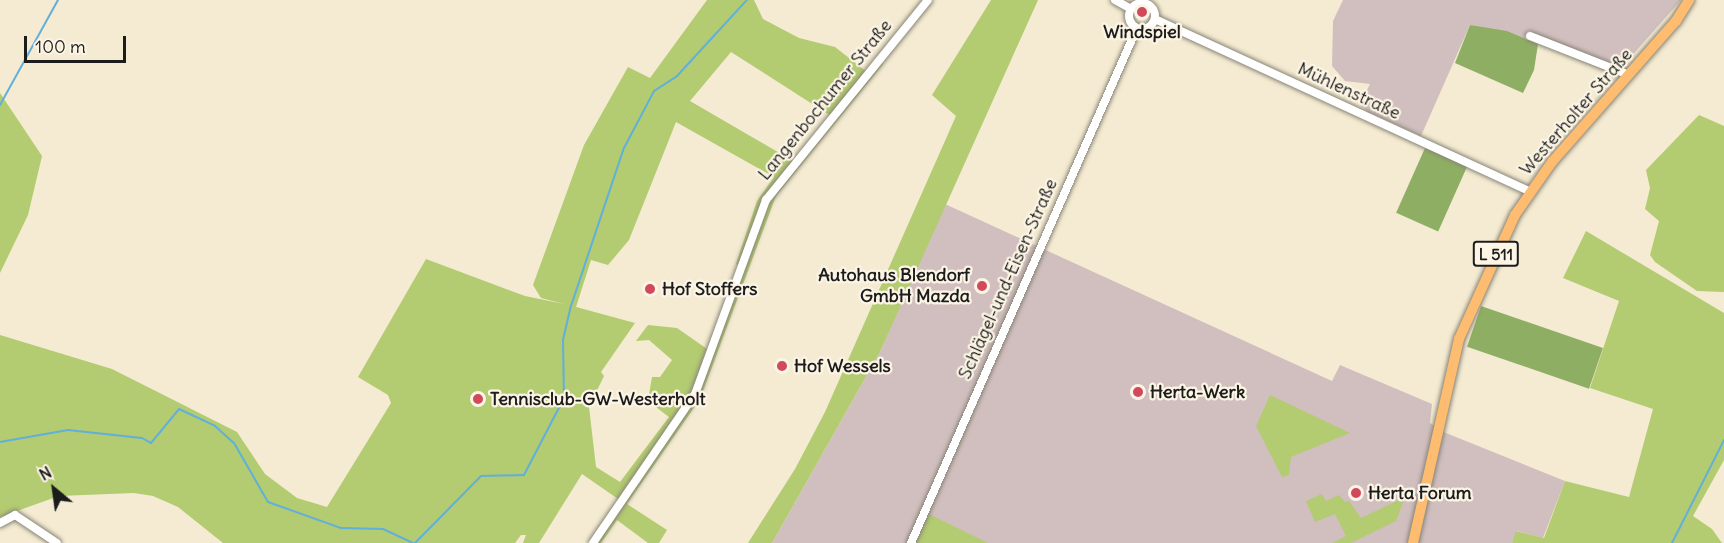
<!DOCTYPE html>
<html>
<head>
<meta charset="utf-8">
<style>
	body { margin:0 }
	#map { position:relative; width:1724px; height:543px; overflow:hidden; background:#f4ebd2; font-family:Delius,sans-serif }
	div>[style] { position:absolute }
	.industrial>* { inset:0; background:#d1bfbf }
	.green>* { inset:0; background:#b3cb71 }
	.forest>* { inset:0; background:#8eaf63; transform-origin:0 0 }
	.stream>* { height:2px; margin:-1px; padding:0 1px; transform-origin:1px; border-radius:1px; background:#61afdb }
	.roads { filter:drop-shadow(0 0 2px #888477) drop-shadow(0 0 2px #888477) }
	.minor>* { height:8px; margin:-4px; padding:0 4px; transform-origin:4px; border-radius:4px; background:#fff }
	.minor>.ring { margin:-4px; padding:0; box-sizing:content-box; background:none; border:8px solid #fff; border-radius:50% }
	.major>* { height:10px; margin:-5px; padding:0 5px; transform-origin:5px; border-radius:5px; background:#fdbc70 }
	.dots>* { width:16px; height:16px; translate:-50% -50%; box-sizing:border-box; border:3px solid #fcf5e5; border-radius:50% }
	span { translate:-50% -50%; white-space:nowrap; text-align:center; line-height:1.15; -webkit-text-stroke:4.5px #fcf5e5; paint-order:stroke }
	.shield-label span { padding:2px 4px; background:#fcf5e5; border:2px solid; border-radius:4px; -webkit-text-stroke-width:0 }
	.shield-label { font-size:16px; color:#1c1c1c; font-weight:700 }
	.poi-label { font-size:18px; color:#1c1c1c; font-weight:700 }
	.right { translate:-100% -50%; text-align:right }
	.left { translate:0 -50%; text-align:left }
	.street-label { font-size:18px; color:#1c1c1c }
	.north { position:absolute; left:24px; top:459px; width:60px; height:60px; -webkit-text-stroke:4px #fcf5e5; paint-order:stroke; rotate:331deg; font-size:16px; font-weight:700; line-height:24px; text-align:center; color:#1c1c1c }
	.north::after { content:''; display:block; margin:auto; width:21px; height:27px; background:#1c1c1c; clip-path:polygon(50% 0,100% 100%,50% 72%,0 100%) }
	.scale { position:absolute; left:24px; top:36px; width:102px; height:27px; box-sizing:border-box; border:3px solid #1c1c1c; border-top:0; padding-left:8px; font-size:18px; line-height:21px; white-space:nowrap; color:#1c1c1c; -webkit-text-stroke:4px #fcf5e5; paint-order:stroke }
</style>
</head>
<body>
<div id="map">
	<div class="industrial">
		<div style="clip-path:polygon(1343px 0,1681px 0,1615px 75px,1532px 40px,1470px 25px,1421px 136px,1368px 112px,1360px 104px,1370px 84px,1345px 81px,1332px 66px,1333px 21px)"></div>
		<div style="clip-path:polygon(945px 204px,1332px 381px,1340px 365px,1432px 404px,1430px 423px,1446px 433px,1565px 481px,1543px 538px,1517px 531px,1512px 543px,772px 543px,880px 352px)"></div>
	</div>
	<div class="green">
		<div style="clip-path:polygon(evenodd,707px 0,754px 0,763px 19px,799px 38px,835px 47px,867px 72px,878px 60px,883px 64px,776px 196px,700px 399px,627px 504px,667px 530px,659px 543px,648px 543px,617px 520px,601px 543px,593px 543px,621px 501px,582px 474px,539px 543px,523px 543px,526px 535px,521px 535px,515px 543px,223px 543px,178px 507px,153px 496px,134px 493px,59px 496px,0 517px,0 335px,112px 369px,237px 432px,265px 474px,297px 498px,327px 507px,391px 403px,388px 395px,358px 377px,426px 259px,525px 296px,564px 304px,541px 298px,533px 285px,584px 145px,628px 67px,650px 78px,707px 0,731px 52px,831px 116px,795px 162px,690px 101px,731px 52px,707px 0,676px 122px,774px 177px,757px 201px,736px 264px,742px 267px,710px 351px,677px 328px,648px 325px,636px 341px,649px 340px,672px 360px,660px 377px,652px 377px,648px 401px,669px 417px,620px 482px,596px 467px,589px 407px,604px 376px,601px 372px,635px 323px,576px 307px,591px 260px,608px 265px,629px 240px,676px 122px)"></div>
		<div style="clip-path:polygon(991px 0,1038px 0,880px 352px,772px 543px,748px 543px,795px 469px,825px 412px,956px 116px,932px 95px)"></div>
		<div style="clip-path:polygon(0 93px,42px 156px,28px 215px,0 273px)"></div>
		<div style="clip-path:polygon(1699px 115px,1724px 126px,1724px 292px,1697px 291px,1655px 262px,1650px 255px,1659px 221px,1645px 209px,1650px 188px,1646px 170px)"></div>
		<div style="clip-path:polygon(1586px 231px,1724px 313px,1724px 460px,1693px 516px,1712px 529px,1722px 543px,1512px 543px,1516px 531px,1544px 538px,1565px 481px,1629px 497px,1653px 409px,1590px 388px,1619px 301px,1563px 278px)"></div>
		<div style="clip-path:polygon(1270px 395px,1350px 433px,1291px 457px,1289px 475px,1282px 477px,1256px 426px)"></div>
		<div style="clip-path:polygon(1322px 494px,1326px 501px,1339px 495px,1345px 502px,1349px 501px,1361px 518px,1405px 497px,1396px 521px,1351px 543px,1332px 543px,1346px 536px,1335px 514px,1315px 522px,1306px 501px)"></div>
		<div style="clip-path:polygon(929px 514px,939px 519px,988px 543px,916px 543px)"></div>
	</div>
	<div class="forest">
		<div style="clip-path:polygon(1470px 25px,1507px 31px,1538px 44px,1534px 70px,1523px 93px,1455px 63px)"></div>
		<div style="left:1425px;top:148px;width:46px;height:71px;rotate:24deg"></div>
		<div style="left:1481px;top:306px;width:129px;height:43px;rotate:19deg"></div>
	</div>
	<div class="stream">
		<div style="left:0;top:105px;width:120px;rotate:-61.1deg"></div>
		<div style="left:0;top:442px;width:69px;rotate:-10deg"></div>
		<div style="left:68px;top:430px;width:74px;rotate:6.2deg"></div>
		<div style="left:142px;top:438px;width:10px;rotate:29deg"></div>
		<div style="left:151px;top:443px;width:44px;rotate:-50.5deg"></div>
		<div style="left:179px;top:409px;width:40px;rotate:25deg"></div>
		<div style="left:215px;top:426px;width:25px;rotate:42deg"></div>
		<div style="left:234px;top:443px;width:68px;rotate:60deg"></div>
		<div style="left:268px;top:502px;width:77px;rotate:19.6deg"></div>
		<div style="left:341px;top:528px;width:42px;rotate:1.4deg"></div>
		<div style="left:383px;top:529px;width:33px;rotate:25deg"></div>
		<div style="left:415px;top:543px;width:94px;rotate:-45.4deg"></div>
		<div style="left:481px;top:476px;width:43px;rotate:-1.3deg"></div>
		<div style="left:524px;top:475px;width:87px;rotate:-62.5deg"></div>
		<div style="left:564px;top:398px;width:58px;rotate:-91deg"></div>
		<div style="left:563px;top:340px;width:32px;rotate:-77deg"></div>
		<div style="left:570px;top:309px;width:170px;rotate:-71.5deg"></div>
		<div style="left:624px;top:148px;width:64px;rotate:-62.2deg"></div>
		<div style="left:654px;top:91px;width:27px;rotate:-33deg"></div>
		<div style="left:677px;top:76px;width:103px;rotate:-47.4deg"></div>
		<div style="left:1672px;top:543px;width:115px;rotate:-63.2deg"></div>
	</div>
	<div class="roads">
		<div class="minor">
			<div style="left:1115px;top:0;width:18px;rotate:29deg"></div>
			<div class="ring" style="left:1129px;top:3px;width:18px;height:18px"></div>
			<div style="left:1155px;top:19px;width:412px;rotate:24.7deg"></div>
			<div style="left:1530px;top:36px;width:106px;rotate:21.5deg"></div>
			<div style="left:0;top:523px;width:17px;rotate:-28deg"></div>
			<div style="left:15px;top:515px;width:50px;rotate:33.7deg"></div>
			<div style="left:593px;top:543px;width:181px;rotate:-55.6deg"></div>
			<div style="left:695px;top:394px;width:207px;rotate:-69.9deg"></div>
			<div style="left:766px;top:200px;width:257px;rotate:-51deg"></div>
			<div style="left:911px;top:543px;width:562px;rotate:-66.31deg"></div>
		</div>
		<div class="major">
			<div style="left:1413px;top:543px;width:209px;rotate:-77.3deg"></div>
			<div style="left:1459px;top:339px;width:136px;rotate:-65.7deg"></div>
			<div style="left:1515px;top:215px;width:65px;rotate:-55.1deg"></div>
			<div style="left:1552px;top:162px;width:188px;rotate:-48.7deg"></div>
			<div style="left:1676px;top:21px;width:25px;rotate:-58deg"></div>
		</div>
	</div>
	<div class="dots">
		<div style="left:1142px;top:12px;background:#d1495b"></div>
		<div style="left:982px;top:286px;background:#d1495b"></div>
		<div style="left:650px;top:289px;background:#d1495b"></div>
		<div style="left:782px;top:366px;background:#d1495b"></div>
		<div style="left:1138px;top:392px;background:#d1495b"></div>
		<div style="left:478px;top:399px;background:#d1495b"></div>
		<div style="left:1356px;top:493px;background:#d1495b"></div>
	</div>
	<div class="shield-label">
		<span style="left:1496px;top:254px">L 511</span>
	</div>
	<div class="poi-label">
		<span style="left:1142px;top:32px">Windspiel</span>
		<span class="right" style="left:970px;top:286px">Autohaus Blendorf<br>GmbH Mazda</span>
		<span class="left" style="left:662px;top:289px">Hof Stoffers</span>
		<span class="left" style="left:794px;top:366px">Hof Wessels</span>
		<span class="left" style="left:1150px;top:392px">Herta-Werk</span>
		<span class="left" style="left:490px;top:399px">Tennisclub-GW-Westerholt</span>
		<span class="left" style="left:1368px;top:493px">Herta Forum</span>
	</div>
	<div class="street-label">
		<span style="left:1349px;top:91px;rotate:25deg">Mühlenstraße</span>
		<span style="left:825px;top:100px;rotate:-51deg">Langenbochumer Straße</span>
		<span style="left:1576px;top:112px;rotate:-49deg">Westerholter Straße</span>
		<span style="left:1008px;top:279px;rotate:-66deg">Schlägel-und-Eisen-Straße</span>
	</div>
	<div class="north">N</div>
	<div class="scale">100 m</div>
</div>
</body>
</html>
